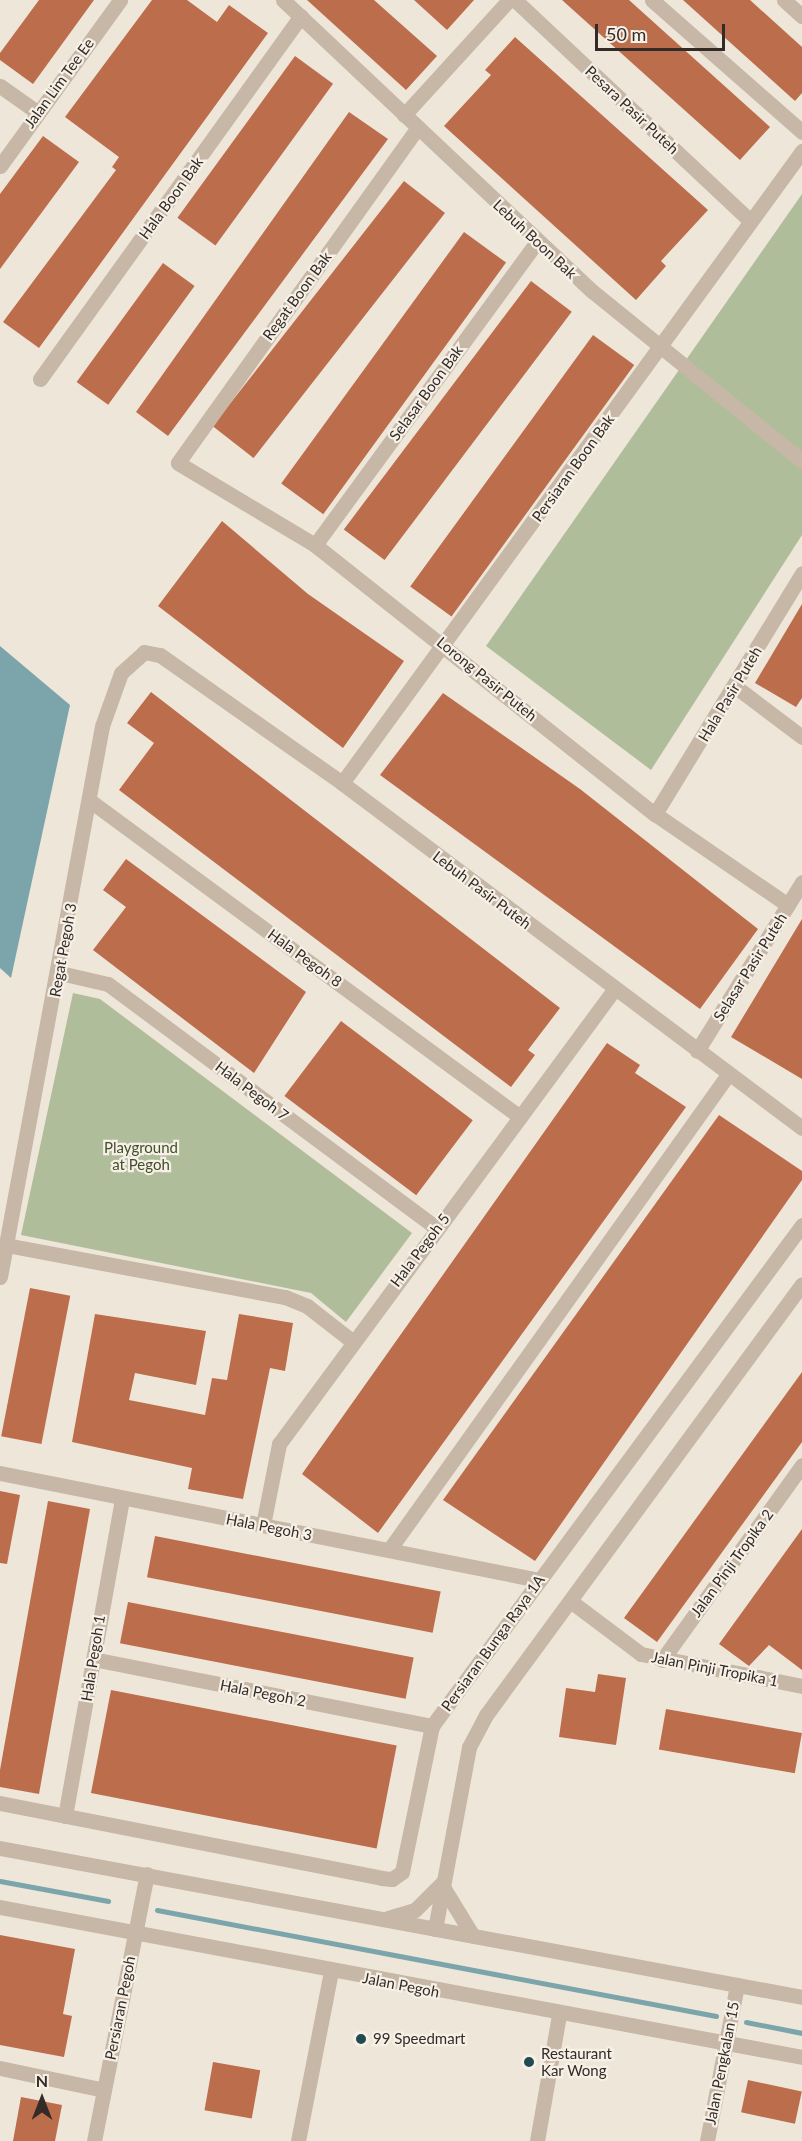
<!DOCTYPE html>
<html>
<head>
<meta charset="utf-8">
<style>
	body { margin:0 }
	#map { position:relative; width:802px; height:2141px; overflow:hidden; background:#efe6da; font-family:Lato,sans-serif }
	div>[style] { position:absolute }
	.green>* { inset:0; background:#b0bd9b }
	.water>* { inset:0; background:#7ba5aa }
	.stream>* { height:5px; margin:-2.5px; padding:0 2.5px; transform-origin:2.5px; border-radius:2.5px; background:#7ba5aa }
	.building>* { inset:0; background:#bc6d4b; transform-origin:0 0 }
	.minor>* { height:15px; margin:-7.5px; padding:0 7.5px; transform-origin:7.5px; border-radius:7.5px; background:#c6b7a7 }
	.dots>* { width:16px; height:16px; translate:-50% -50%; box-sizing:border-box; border:3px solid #f7f0e6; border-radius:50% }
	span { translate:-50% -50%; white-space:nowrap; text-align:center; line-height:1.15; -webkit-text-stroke:4.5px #f7f0e6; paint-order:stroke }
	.street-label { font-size:15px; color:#332b27 }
	.park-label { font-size:15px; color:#414f2d }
	.poi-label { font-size:15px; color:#332b27 }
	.left { translate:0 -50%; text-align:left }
	.north { position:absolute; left:12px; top:2069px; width:60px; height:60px; -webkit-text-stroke:4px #f7f0e6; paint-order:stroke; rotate:0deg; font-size:16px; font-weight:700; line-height:24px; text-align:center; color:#332b27 }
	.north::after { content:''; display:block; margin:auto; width:21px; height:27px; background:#332b27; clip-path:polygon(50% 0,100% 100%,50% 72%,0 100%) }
	.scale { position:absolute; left:595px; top:24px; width:130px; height:27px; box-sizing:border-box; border:3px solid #332b27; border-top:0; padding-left:8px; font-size:18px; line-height:21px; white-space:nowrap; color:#332b27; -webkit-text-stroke:4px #f7f0e6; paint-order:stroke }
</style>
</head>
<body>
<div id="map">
	<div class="green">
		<div style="clip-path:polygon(802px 194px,802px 535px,651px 770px,486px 646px)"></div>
		<div style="clip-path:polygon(73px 993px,100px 999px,412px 1233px,346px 1322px,311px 1293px,21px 1235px)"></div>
	</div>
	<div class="water">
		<div style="clip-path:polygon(0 646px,70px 705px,11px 978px,0 968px)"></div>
	</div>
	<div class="stream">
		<div style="left:0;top:1881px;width:110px;rotate:10.5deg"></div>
		<div style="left:157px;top:1910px;width:569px;rotate:10.74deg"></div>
		<div style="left:746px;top:2022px;width:57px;rotate:11.1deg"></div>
	</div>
	<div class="building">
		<div style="clip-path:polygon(39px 0,94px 0,33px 84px,0 60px,0 53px)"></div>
		<div style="clip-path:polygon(152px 0,187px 0,217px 22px,229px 5px,268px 33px,39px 348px,3px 322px,116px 170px,112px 167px,119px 157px,65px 117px)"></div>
		<div style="clip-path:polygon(307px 0,374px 0,437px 56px,406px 90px)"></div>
		<div style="clip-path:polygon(414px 0,474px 0,447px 30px)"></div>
		<div style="clip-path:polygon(562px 0,629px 0,770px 127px,740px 160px)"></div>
		<div style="clip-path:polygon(683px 0,750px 0,802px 47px,802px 93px,795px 101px)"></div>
		<div style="clip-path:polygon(515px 37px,708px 210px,661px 261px,666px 266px,636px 300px,444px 126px,491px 75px,485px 70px)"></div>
		<div style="left:295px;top:56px;width:47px;height:200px;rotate:36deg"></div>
		<div style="clip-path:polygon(349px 112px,388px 139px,168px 436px,136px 412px)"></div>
		<div style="clip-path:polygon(43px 136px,79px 162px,0 269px,0 194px)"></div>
		<div style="left:404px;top:181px;width:52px;height:311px;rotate:38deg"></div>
		<div style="left:464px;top:232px;width:52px;height:311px;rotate:36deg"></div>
		<div style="left:163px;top:263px;width:39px;height:147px;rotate:36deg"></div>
		<div style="left:531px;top:281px;width:51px;height:311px;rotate:37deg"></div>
		<div style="left:593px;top:335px;width:51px;height:311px;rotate:36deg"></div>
		<div style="clip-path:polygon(222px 521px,308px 594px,404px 661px,343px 748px,158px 606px)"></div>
		<div style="clip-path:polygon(802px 604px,802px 698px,796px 707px,755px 683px)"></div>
		<div style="clip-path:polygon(151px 692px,560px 1008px,528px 1050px,535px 1055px,511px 1087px,119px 790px,154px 743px,127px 723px)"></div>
		<div style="clip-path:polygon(443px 693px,580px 789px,758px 929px,700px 1009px,380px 775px)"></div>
		<div style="clip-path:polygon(126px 859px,306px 992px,254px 1073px,93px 950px,126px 907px,103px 890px)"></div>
		<div style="clip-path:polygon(802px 919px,802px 1079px,731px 1037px)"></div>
		<div style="left:341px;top:1021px;width:165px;height:94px;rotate:37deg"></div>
		<div style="clip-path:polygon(607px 1043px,640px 1065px,635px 1073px,686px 1107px,378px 1533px,302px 1474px)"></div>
		<div style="clip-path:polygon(719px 1115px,802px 1171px,802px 1180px,535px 1561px,443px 1500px)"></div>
		<div style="left:30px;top:1288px;width:41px;height:151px;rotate:11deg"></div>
		<div style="clip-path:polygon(95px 1314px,206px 1331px,196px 1385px,135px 1373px,129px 1400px,205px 1415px,212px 1378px,227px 1380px,239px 1314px,293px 1323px,285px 1371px,270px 1368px,243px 1499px,188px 1489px,192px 1468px,72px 1442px)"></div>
		<div style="clip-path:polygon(802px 1372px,802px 1442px,657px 1642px,624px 1618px)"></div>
		<div style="clip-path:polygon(0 1491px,20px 1495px,7px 1564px,0 1563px)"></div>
		<div style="clip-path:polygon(48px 1501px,90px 1509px,39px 1794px,0 1787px,0 1770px)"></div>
		<div style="clip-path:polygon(802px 1529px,802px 1670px,769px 1645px,749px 1666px,719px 1644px)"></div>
		<div style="left:155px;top:1536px;width:291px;height:42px;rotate:11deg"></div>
		<div style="left:128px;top:1602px;width:291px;height:42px;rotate:11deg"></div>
		<div style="clip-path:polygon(598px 1674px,626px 1678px,616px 1745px,559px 1737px,566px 1688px,595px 1692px)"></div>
		<div style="left:111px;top:1690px;width:291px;height:105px;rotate:11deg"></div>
		<div style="left:666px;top:1709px;width:138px;height:41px;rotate:10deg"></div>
		<div style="clip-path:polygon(0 1935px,75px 1949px,63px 2014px,72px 2016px,64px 2057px,0 2045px)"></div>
		<div style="left:213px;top:2062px;width:48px;height:49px;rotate:10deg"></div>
		<div style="left:748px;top:2080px;width:55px;height:33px;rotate:12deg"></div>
		<div style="clip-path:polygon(21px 2097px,62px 2105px,55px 2141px,13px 2141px)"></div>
	</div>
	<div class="minor">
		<div style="left:283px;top:0;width:424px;rotate:43.3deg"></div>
		<div style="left:592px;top:291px;width:270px;rotate:39deg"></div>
		<div style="left:515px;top:0;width:321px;rotate:43.2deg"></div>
		<div style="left:652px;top:0;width:200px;rotate:41.3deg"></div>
		<div style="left:784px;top:0;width:24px;rotate:42deg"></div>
		<div style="left:0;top:86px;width:45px;rotate:35.1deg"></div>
		<div style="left:404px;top:115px;width:156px;rotate:-47.6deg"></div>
		<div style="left:416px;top:130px;width:409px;rotate:125.6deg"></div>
		<div style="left:178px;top:463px;width:160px;rotate:30.9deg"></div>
		<div style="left:315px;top:545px;width:434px;rotate:38.4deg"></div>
		<div style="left:655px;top:814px;width:161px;rotate:34.4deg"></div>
		<div style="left:0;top:166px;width:205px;rotate:-54.1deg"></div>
		<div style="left:40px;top:379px;width:447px;rotate:-54.3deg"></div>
		<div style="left:315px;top:545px;width:376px;rotate:-53.8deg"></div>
		<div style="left:736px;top:687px;width:83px;rotate:37.1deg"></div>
		<div style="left:342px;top:783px;width:782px;rotate:-53.95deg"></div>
		<div style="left:89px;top:800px;width:535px;rotate:36.33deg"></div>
		<div style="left:655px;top:814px;width:282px;rotate:-58.6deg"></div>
		<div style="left:60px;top:973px;width:49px;rotate:12.9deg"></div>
		<div style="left:108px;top:984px;width:409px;rotate:36.6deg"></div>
		<div style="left:697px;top:1051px;width:199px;rotate:-58.1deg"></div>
		<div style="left:6px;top:1245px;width:284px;rotate:10.6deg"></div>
		<div style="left:285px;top:1297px;width:24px;rotate:22deg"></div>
		<div style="left:307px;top:1306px;width:57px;rotate:37.9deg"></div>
		<div style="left:0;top:1277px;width:560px;rotate:-79.51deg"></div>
		<div style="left:102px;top:726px;width:56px;rotate:-70.3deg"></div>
		<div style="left:121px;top:673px;width:31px;rotate:-42deg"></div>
		<div style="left:144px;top:652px;width:16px;rotate:11deg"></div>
		<div style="left:160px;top:655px;width:223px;rotate:35.1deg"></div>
		<div style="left:342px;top:783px;width:575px;rotate:36.87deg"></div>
		<div style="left:0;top:1473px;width:550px;rotate:11.23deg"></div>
		<div style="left:263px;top:1525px;width:83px;rotate:-78.8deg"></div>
		<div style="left:279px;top:1444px;width:563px;rotate:-53.6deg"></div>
		<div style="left:389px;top:1550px;width:582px;rotate:-54.51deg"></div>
		<div style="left:573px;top:1603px;width:85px;rotate:36.9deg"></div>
		<div style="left:641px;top:1654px;width:164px;rotate:11.2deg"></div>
		<div style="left:93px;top:1659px;width:346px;rotate:11.2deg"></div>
		<div style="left:662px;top:1660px;width:240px;rotate:-54.3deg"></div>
		<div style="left:0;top:1803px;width:388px;rotate:11.1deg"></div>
		<div style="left:381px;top:1878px;width:11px;rotate:5deg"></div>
		<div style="left:392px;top:1879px;width:12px;rotate:-35deg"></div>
		<div style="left:402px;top:1872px;width:149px;rotate:-78.4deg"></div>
		<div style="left:432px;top:1726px;width:623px;rotate:-53.55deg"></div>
		<div style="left:65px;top:1816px;width:321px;rotate:-79.8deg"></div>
		<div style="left:0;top:1848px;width:816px;rotate:10.52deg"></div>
		<div style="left:443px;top:1887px;width:57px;rotate:58.5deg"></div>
		<div style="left:0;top:1907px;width:816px;rotate:10.59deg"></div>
		<div style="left:388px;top:1918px;width:28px;rotate:-17deg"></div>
		<div style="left:415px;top:1910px;width:40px;rotate:-45deg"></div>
		<div style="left:435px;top:1929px;width:185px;rotate:-79.4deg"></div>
		<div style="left:469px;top:1747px;width:36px;rotate:-62deg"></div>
		<div style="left:486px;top:1715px;width:534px;rotate:-53.75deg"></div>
		<div style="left:0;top:2068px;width:106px;rotate:11.9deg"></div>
		<div style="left:94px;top:2141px;width:272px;rotate:-78.8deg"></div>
		<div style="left:298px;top:2141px;width:172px;rotate:-79deg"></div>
		<div style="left:537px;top:2141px;width:128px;rotate:-80.1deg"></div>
		<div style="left:707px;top:2141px;width:159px;rotate:-79.1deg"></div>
	</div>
	<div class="dots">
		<div style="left:361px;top:2039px;background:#204b51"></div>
		<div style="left:529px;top:2062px;background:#204b51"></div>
	</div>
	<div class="street-label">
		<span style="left:59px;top:83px;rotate:-54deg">Jalan Lim Tee Ee</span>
		<span style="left:632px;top:110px;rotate:43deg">Pesara Pasir Puteh</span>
		<span style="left:171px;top:198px;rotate:-54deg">Hala Boon Bak</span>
		<span style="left:535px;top:239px;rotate:43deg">Lebuh Boon Bak</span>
		<span style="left:297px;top:296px;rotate:-54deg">Regat Boon Bak</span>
		<span style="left:426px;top:393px;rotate:-54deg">Selasar Boon Bak</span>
		<span style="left:573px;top:468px;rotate:-54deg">Persiaran Boon Bak</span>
		<span style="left:487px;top:679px;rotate:39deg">Lorong Pasir Puteh</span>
		<span style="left:730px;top:694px;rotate:-59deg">Hala Pasir Puteh</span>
		<span style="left:482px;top:890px;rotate:37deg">Lebuh Pasir Puteh</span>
		<span style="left:63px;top:950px;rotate:-80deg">Regat Pegoh 3</span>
		<span style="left:305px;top:958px;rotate:36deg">Hala Pegoh 8</span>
		<span style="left:750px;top:967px;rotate:-58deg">Selasar Pasir Puteh</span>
		<span style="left:252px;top:1091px;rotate:37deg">Hala Pegoh 7</span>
		<span style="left:420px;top:1250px;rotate:-53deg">Hala Pegoh 5</span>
		<span style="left:269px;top:1527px;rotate:11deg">Hala Pegoh 3</span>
		<span style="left:732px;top:1563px;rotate:-54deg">Jalan Pinji Tropika 2</span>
		<span style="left:493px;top:1643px;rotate:-54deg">Persiaran Bunga Raya 1A</span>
		<span style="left:93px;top:1658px;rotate:-81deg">Hala Pegoh 1</span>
		<span style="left:715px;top:1669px;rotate:11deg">Jalan Pinji Tropika 1</span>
		<span style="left:263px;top:1693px;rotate:11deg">Hala Pegoh 2</span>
		<span style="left:401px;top:1985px;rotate:11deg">Jalan Pegoh</span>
		<span style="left:120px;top:2008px;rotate:-79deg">Persiaran Pegoh</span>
		<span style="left:722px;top:2063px;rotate:-79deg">Jalan Pengkalan 15</span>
	</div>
	<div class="park-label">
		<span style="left:141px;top:1156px">Playground<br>at Pegoh</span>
	</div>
	<div class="poi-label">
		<span class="left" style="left:373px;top:2039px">99 Speedmart</span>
		<span class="left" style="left:541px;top:2062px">Restaurant<br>Kar Wong</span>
	</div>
	<div class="north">N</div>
	<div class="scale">50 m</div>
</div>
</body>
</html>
